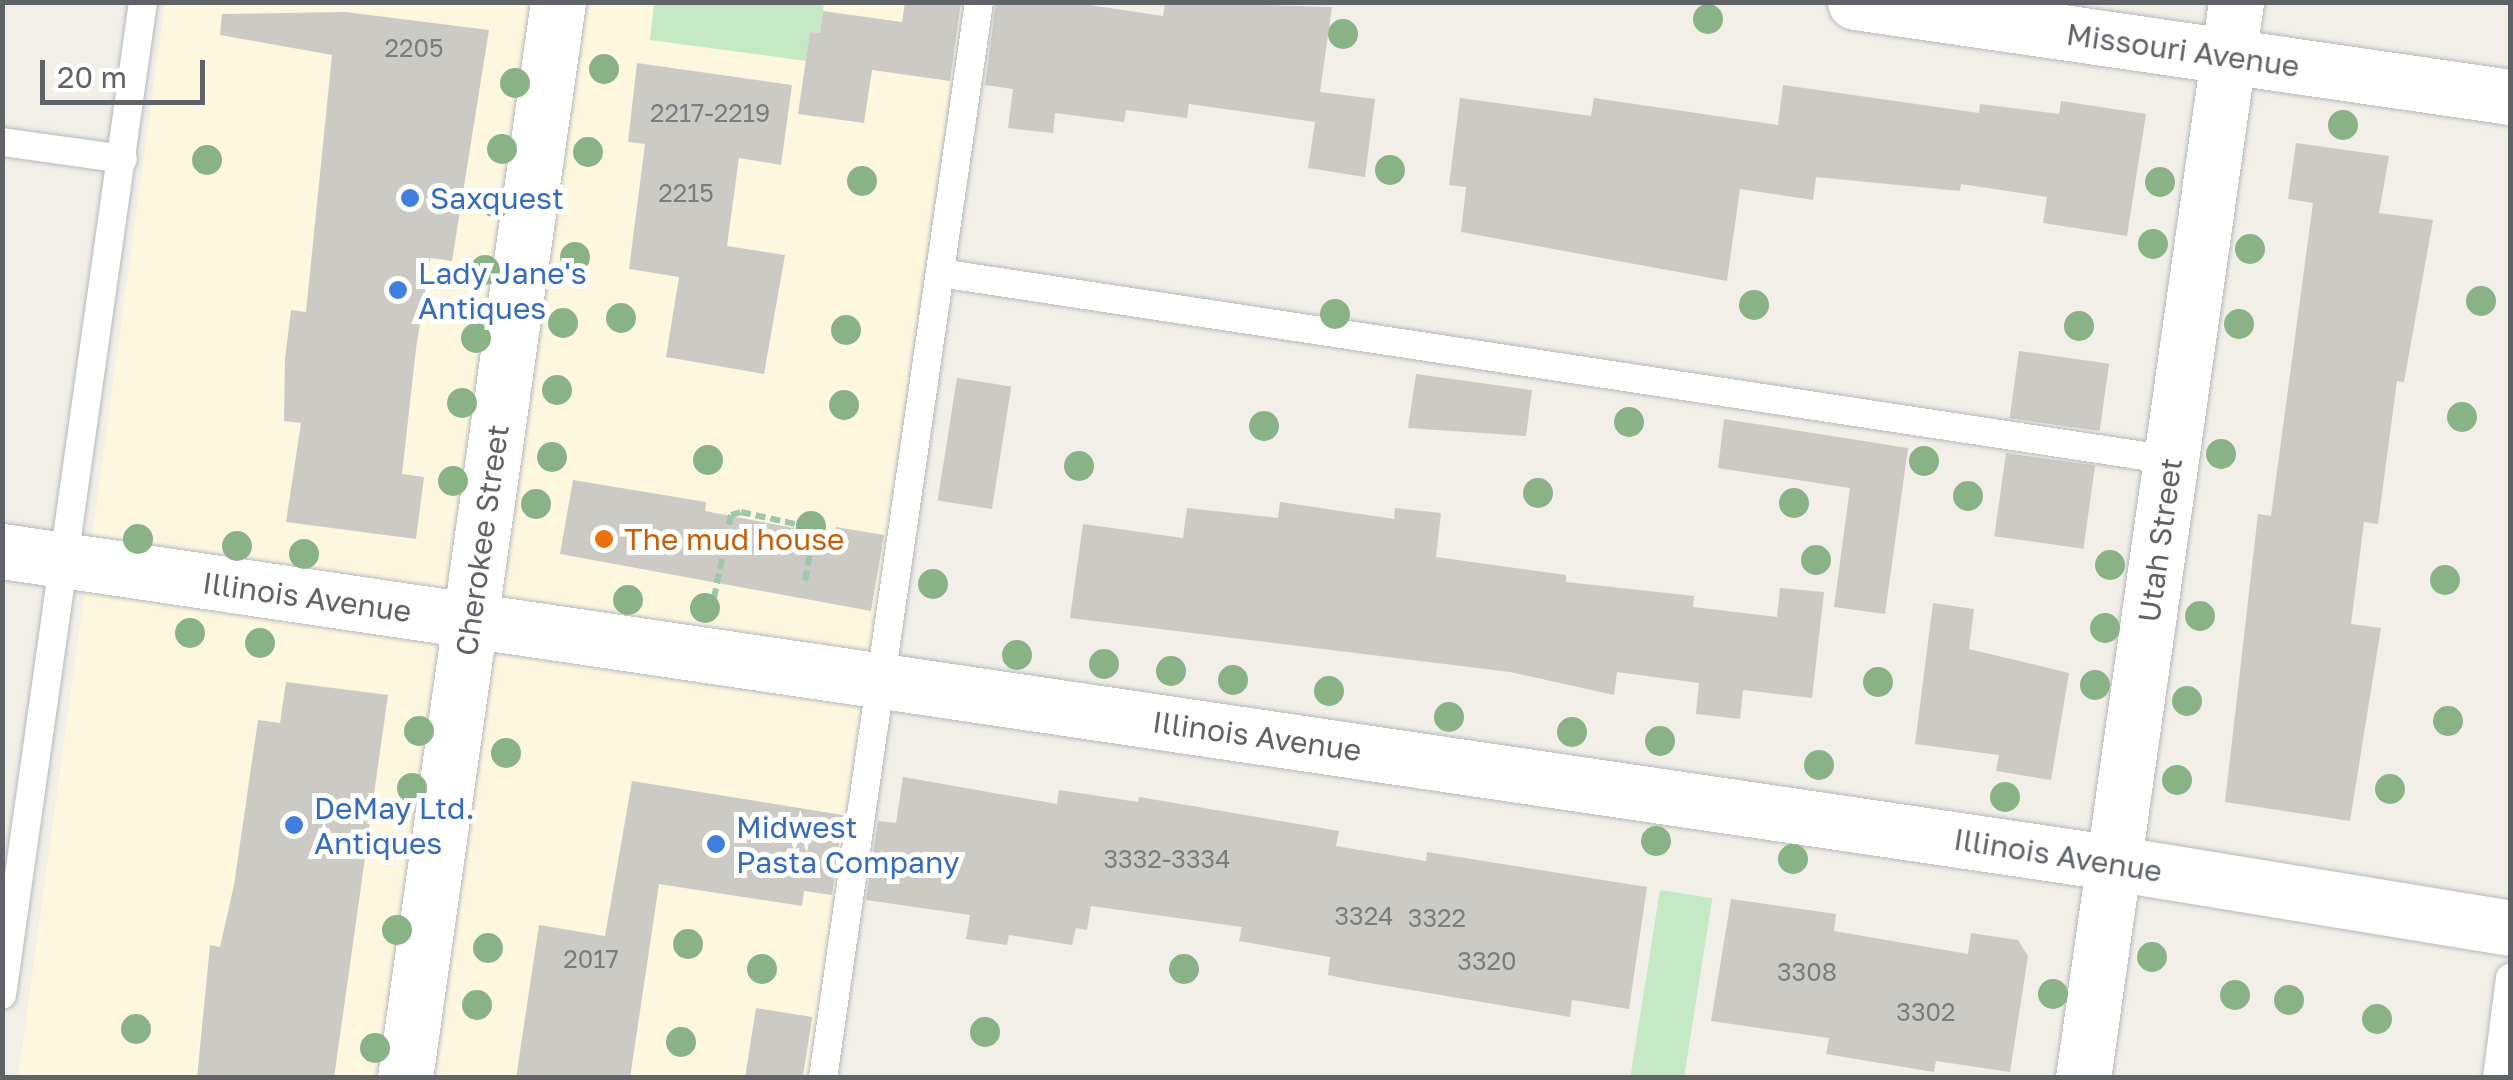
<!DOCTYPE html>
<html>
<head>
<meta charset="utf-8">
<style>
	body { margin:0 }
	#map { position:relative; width:2513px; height:1080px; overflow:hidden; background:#f1efe8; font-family:"Golos Text",sans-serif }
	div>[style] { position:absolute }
	.commercial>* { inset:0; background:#fef7e0 }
	.green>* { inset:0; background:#c5e8c5; transform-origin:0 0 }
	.building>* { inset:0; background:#cccac5; transform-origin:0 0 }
	.path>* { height:6px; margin-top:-3px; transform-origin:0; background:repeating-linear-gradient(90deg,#9cc7a9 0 10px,transparent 0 15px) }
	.roads { filter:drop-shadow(0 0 2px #b5b8bc) drop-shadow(0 0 2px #b5b8bc) }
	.service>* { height:28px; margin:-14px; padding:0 14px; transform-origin:14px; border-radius:14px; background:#fff }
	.minor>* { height:55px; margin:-27.5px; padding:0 27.5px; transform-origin:27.5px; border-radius:27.5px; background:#fff }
	.tertiary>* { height:55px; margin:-27.5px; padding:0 27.5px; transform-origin:27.5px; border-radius:27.5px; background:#fff }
	.trees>* { width:30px; height:30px; margin:-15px; border-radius:50%; background:#89b387 }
	.dots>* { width:28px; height:28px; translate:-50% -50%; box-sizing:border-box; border:5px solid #fff; border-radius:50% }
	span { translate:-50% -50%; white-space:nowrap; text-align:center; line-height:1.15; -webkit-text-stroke:10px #fff; paint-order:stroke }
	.number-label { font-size:25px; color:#7a7d7f }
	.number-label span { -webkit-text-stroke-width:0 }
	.street-label { font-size:30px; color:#5f6368 }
	.shop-label { font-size:30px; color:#366cbe }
	.left { translate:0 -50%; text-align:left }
	.food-label { font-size:30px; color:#c56008 }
	.frame { position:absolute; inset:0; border:5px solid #5f6368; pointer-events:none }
	.scale { position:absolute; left:40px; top:60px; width:165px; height:45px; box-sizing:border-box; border:5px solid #5f6368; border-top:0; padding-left:12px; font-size:30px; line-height:35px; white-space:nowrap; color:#5f6368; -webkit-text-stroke:8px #fff; paint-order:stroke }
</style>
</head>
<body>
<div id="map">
	<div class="commercial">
		<div style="clip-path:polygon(165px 3px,962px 3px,812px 1077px,18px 1078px)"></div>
	</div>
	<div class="green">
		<div style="clip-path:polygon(654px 3px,654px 2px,824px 3px,820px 33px,810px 32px,806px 61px,650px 40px)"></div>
		<div style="left:1660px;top:890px;width:53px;height:189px;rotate:9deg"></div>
	</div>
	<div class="building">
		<div style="clip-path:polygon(905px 2px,961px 2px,950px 81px,872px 70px,864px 123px,798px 114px,810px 32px,820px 33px,823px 11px,902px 22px)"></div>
		<div style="clip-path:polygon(996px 2px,1069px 2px,1163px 16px,1165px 2px,1332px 7px,1320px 92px,1375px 99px,1365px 177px,1308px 168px,1315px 122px,1189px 104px,1187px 118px,1126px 110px,1124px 122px,1055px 113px,1053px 133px,1008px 128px,1013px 89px,985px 85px)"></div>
		<div style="clip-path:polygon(346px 12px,489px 30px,452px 261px,430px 258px,416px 349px,402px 474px,424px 477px,416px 539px,286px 522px,301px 423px,284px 421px,285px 359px,291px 310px,306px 312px,332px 55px,220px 35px,222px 14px)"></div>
		<div style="clip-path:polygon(637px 63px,792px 85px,781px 165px,739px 158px,727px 246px,785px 255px,764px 374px,666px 357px,679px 277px,629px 269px,645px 144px,628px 142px)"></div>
		<div style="clip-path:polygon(1783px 85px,1979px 113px,1980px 104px,2059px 114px,2061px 101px,2146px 114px,2127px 236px,2043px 223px,2047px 197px,1961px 184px,1960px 191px,1816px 177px,1813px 200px,1740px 189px,1727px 281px,1461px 232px,1466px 187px,1449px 185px,1460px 98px,1591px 116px,1594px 98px,1778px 125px)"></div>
		<div style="clip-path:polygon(2296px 143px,2389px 156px,2379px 213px,2433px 220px,2404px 382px,2397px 381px,2378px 524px,2364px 522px,2351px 624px,2381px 628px,2350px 821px,2225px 802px,2258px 514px,2271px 516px,2313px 203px,2288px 199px)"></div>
		<div style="left:2019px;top:351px;width:91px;height:68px;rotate:8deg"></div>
		<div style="clip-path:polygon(1416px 374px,1532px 390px,1526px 436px,1408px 428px)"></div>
		<div style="left:957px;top:378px;width:55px;height:124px;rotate:9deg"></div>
		<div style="clip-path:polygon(1724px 419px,1908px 448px,1885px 614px,1834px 607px,1850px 488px,1718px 468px)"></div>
		<div style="left:2006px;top:453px;width:90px;height:84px;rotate:8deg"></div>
		<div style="clip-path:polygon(573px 480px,706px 502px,705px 511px,835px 536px,836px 527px,884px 535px,871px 611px,560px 554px)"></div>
		<div style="clip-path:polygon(1280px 502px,1394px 519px,1395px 508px,1441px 513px,1436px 557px,1566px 575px,1566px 582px,1694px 596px,1693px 607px,1777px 617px,1780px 588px,1824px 592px,1812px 698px,1743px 690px,1740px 719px,1696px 714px,1699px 683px,1617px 672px,1614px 695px,1510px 672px,1070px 618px,1083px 524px,1183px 538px,1187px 508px,1278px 518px)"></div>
		<div style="clip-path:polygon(1933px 603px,1974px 609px,1969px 649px,2069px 673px,2051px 780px,1996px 771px,1999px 755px,1915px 744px)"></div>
		<div style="clip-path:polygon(286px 682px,388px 695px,334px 1078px,197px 1078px,210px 945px,220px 947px,234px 885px,258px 720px,280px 723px)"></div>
		<div style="clip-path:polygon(903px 777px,1057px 804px,1059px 790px,1138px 802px,1139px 797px,1339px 831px,1336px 846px,1426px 861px,1427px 852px,1647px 887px,1629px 1009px,1572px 1000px,1570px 1017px,1358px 981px,1328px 975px,1330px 957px,1239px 941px,1242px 927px,1091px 906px,1087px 930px,1076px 928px,1072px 945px,1009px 935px,1007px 945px,966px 939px,970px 915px,866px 900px,878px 821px,896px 823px)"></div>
		<div style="clip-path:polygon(632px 781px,843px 815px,832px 895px,804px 891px,802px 906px,659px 884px,630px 1078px,516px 1078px,539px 925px,605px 936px)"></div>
		<div style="clip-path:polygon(1731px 899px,1836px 914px,1834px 931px,1968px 954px,1971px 933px,2018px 940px,2028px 956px,2010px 1072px,1936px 1061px,1934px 1072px,1826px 1054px,1829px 1038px,1711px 1021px)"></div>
		<div style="left:756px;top:1008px;width:57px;height:71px;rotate:9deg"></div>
	</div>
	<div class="path">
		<div style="left:714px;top:598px;width:85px;rotate:-78.4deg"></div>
		<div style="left:731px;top:515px;width:10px;rotate:-17deg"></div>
		<div style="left:741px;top:512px;width:65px;rotate:12.5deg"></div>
		<div style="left:804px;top:526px;width:17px;rotate:62deg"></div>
		<div style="left:812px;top:541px;width:40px;rotate:100deg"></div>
	</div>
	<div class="roads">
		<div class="service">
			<div style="left:2px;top:142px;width:122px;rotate:8deg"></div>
			<div style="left:940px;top:273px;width:1245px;rotate:8.64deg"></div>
			<div style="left:2px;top:995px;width:1003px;rotate:-81.92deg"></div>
			<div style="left:823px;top:1078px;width:1087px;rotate:-81.75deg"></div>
			<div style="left:2497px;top:1078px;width:101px;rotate:-82.6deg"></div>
		</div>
		<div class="minor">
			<div style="left:1855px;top:2px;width:662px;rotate:8.25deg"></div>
			<div style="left:2px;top:551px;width:2135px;rotate:8.4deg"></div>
			<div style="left:2114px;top:863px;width:401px;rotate:9.3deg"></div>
			<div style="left:2083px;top:1078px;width:1087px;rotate:-81.91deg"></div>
		</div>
		<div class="tertiary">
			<div style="left:405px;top:1078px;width:1087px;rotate:-81.91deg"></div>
		</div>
	</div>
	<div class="trees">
		<div style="left:1708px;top:19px"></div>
		<div style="left:1343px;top:34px"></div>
		<div style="left:604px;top:69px"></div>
		<div style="left:515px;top:83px"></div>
		<div style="left:2343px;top:125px"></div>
		<div style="left:502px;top:149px"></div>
		<div style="left:588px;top:152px"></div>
		<div style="left:207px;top:160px"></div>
		<div style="left:1390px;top:170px"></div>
		<div style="left:862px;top:181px"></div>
		<div style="left:2160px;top:182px"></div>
		<div style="left:496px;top:203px"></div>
		<div style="left:2153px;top:244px"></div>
		<div style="left:2250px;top:249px"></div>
		<div style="left:575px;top:257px"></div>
		<div style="left:485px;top:270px"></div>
		<div style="left:2481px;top:301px"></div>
		<div style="left:1754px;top:305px"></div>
		<div style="left:1335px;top:314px"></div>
		<div style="left:621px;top:318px"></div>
		<div style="left:563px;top:323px"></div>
		<div style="left:2239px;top:324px"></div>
		<div style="left:2079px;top:326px"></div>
		<div style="left:846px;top:330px"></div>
		<div style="left:476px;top:338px"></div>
		<div style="left:557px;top:390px"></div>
		<div style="left:462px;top:403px"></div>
		<div style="left:844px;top:405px"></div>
		<div style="left:2462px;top:417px"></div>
		<div style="left:1629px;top:422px"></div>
		<div style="left:1264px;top:426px"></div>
		<div style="left:2221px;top:454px"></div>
		<div style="left:552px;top:457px"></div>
		<div style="left:708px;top:460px"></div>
		<div style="left:1924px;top:461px"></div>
		<div style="left:1079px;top:466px"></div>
		<div style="left:453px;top:481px"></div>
		<div style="left:1538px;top:493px"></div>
		<div style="left:1968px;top:496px"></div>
		<div style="left:1794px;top:503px"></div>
		<div style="left:536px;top:504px"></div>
		<div style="left:811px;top:526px"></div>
		<div style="left:138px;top:539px"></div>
		<div style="left:237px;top:546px"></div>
		<div style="left:304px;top:554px"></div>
		<div style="left:1816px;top:560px"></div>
		<div style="left:2110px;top:565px"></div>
		<div style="left:2445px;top:580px"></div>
		<div style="left:933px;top:584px"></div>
		<div style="left:628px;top:600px"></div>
		<div style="left:705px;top:608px"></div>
		<div style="left:2200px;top:616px"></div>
		<div style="left:2105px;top:628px"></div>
		<div style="left:190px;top:633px"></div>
		<div style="left:260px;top:643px"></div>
		<div style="left:1017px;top:655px"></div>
		<div style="left:1104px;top:664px"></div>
		<div style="left:1171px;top:671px"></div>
		<div style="left:1233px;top:680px"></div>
		<div style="left:1878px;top:682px"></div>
		<div style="left:2095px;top:685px"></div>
		<div style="left:1329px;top:691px"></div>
		<div style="left:2187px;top:701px"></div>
		<div style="left:1449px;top:717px"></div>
		<div style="left:2448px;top:721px"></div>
		<div style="left:419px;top:731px"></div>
		<div style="left:1572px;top:732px"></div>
		<div style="left:1660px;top:741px"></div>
		<div style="left:506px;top:753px"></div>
		<div style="left:1819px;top:765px"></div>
		<div style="left:2177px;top:780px"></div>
		<div style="left:412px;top:788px"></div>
		<div style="left:2390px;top:789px"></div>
		<div style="left:2005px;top:797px"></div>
		<div style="left:1656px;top:841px"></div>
		<div style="left:1793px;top:859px"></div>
		<div style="left:397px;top:930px"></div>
		<div style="left:688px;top:944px"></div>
		<div style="left:488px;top:948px"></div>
		<div style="left:2152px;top:957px"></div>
		<div style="left:762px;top:969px"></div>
		<div style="left:1184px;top:969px"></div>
		<div style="left:2053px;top:994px"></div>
		<div style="left:2235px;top:995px"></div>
		<div style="left:2289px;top:1000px"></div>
		<div style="left:477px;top:1005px"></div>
		<div style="left:2377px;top:1019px"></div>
		<div style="left:136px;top:1029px"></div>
		<div style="left:985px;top:1032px"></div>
		<div style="left:681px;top:1042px"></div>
		<div style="left:375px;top:1048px"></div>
	</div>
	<div class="dots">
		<div style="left:410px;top:198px;background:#3f7fe0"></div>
		<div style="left:398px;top:290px;background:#3f7fe0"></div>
		<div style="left:604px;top:539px;background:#e8710a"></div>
		<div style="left:294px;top:825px;background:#3f7fe0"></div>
		<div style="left:716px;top:844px;background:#3f7fe0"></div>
	</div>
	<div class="number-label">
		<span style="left:414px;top:48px">2205</span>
		<span style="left:710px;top:113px">2217-2219</span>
		<span style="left:686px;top:193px">2215</span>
		<span style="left:1167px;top:859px">3332-3334</span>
		<span style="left:1364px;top:916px">3324</span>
		<span style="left:1437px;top:918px">3322</span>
		<span style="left:591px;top:959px">2017</span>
		<span style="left:1487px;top:961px">3320</span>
		<span style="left:1807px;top:972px">3308</span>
		<span style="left:1926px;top:1012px">3302</span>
	</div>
	<div class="street-label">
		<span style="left:2183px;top:50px;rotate:8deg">Missouri Avenue</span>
		<span style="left:482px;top:540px;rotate:-82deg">Cherokee Street</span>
		<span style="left:2160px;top:540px;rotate:-82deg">Utah Street</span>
		<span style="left:307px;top:597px;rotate:8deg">Illinois Avenue</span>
		<span style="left:1257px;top:736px;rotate:8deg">Illinois Avenue</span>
		<span style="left:2058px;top:855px;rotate:9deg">Illinois Avenue</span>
	</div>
	<div class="shop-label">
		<span class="left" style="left:430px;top:198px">Saxquest</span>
		<span class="left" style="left:418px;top:290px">Lady Jane's<br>Antiques</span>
		<span class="left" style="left:314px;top:825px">DeMay Ltd.<br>Antiques</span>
		<span class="left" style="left:736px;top:844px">Midwest<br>Pasta Company</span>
	</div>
	<div class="food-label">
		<span class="left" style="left:624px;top:539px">The mud house</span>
	</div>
	<div class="frame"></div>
	<div class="scale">20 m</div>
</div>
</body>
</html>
